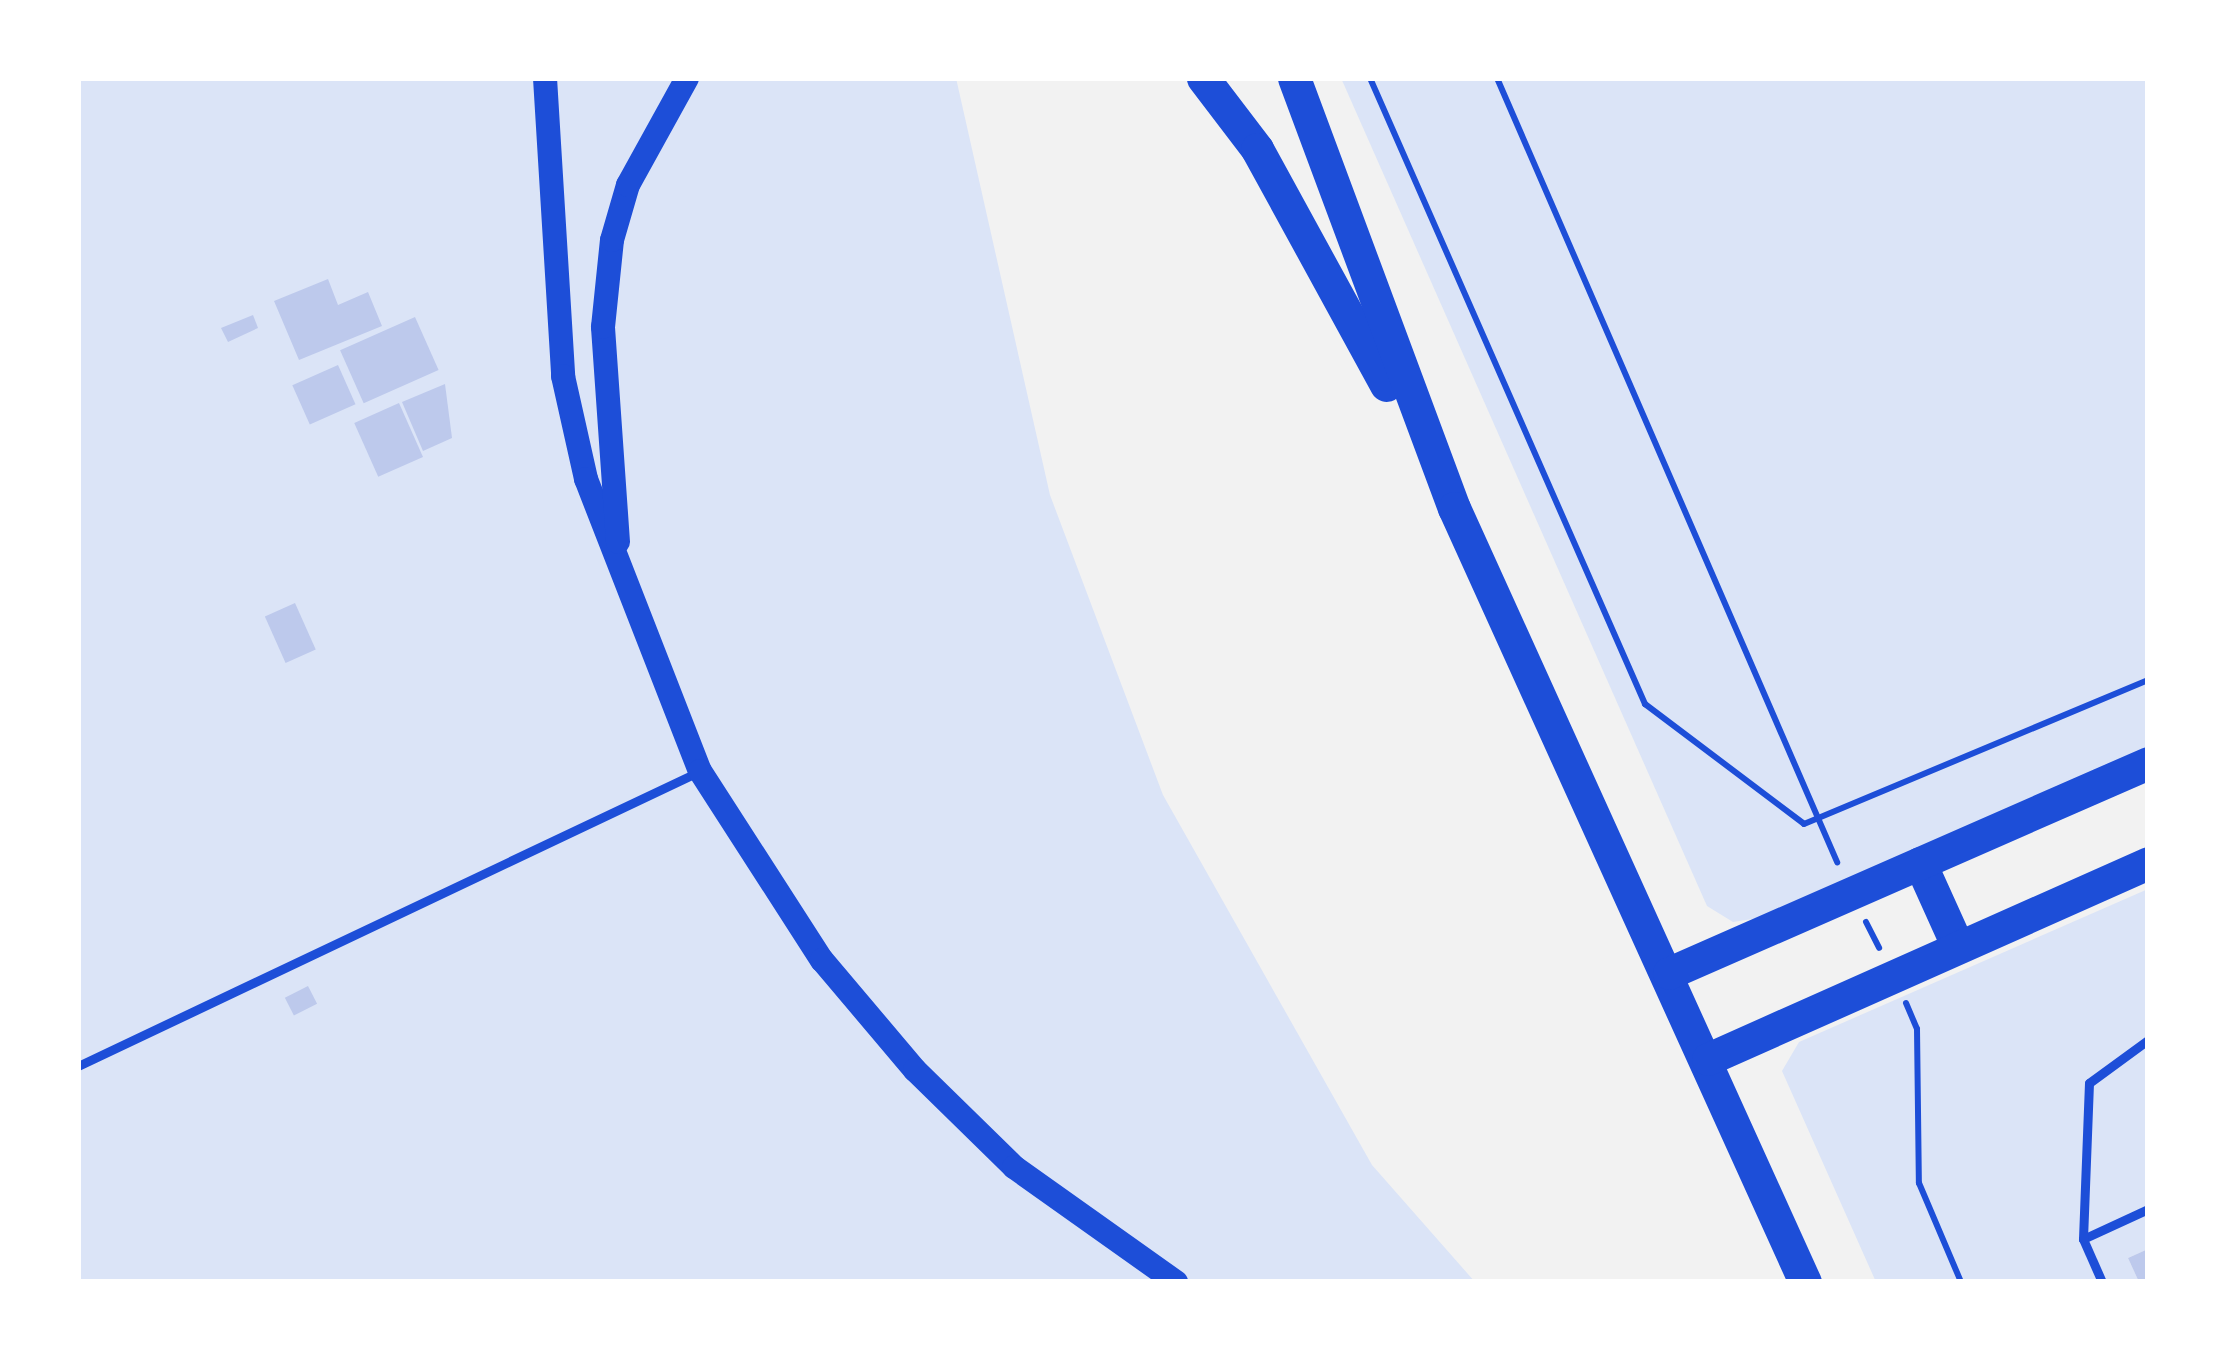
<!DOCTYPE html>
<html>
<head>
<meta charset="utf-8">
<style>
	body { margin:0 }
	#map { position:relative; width:2226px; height:1360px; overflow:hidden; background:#f2f2f2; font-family:"Sofia Sans Condensed",sans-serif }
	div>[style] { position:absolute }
	.green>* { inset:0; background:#dbe4f7 }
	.building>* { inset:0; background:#bdc9ec; transform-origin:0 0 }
	.path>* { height:6px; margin:-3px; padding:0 3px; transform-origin:3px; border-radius:3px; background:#1d4ed8 }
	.service>* { height:9px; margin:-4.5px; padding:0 4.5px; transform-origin:4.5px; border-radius:4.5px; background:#1d4ed8 }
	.secondary>* { height:24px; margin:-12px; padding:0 12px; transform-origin:12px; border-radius:12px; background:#1d4ed8 }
	.trunk>* { height:33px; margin:-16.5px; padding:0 16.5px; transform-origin:16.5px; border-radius:16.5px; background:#1d4ed8 }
	span { translate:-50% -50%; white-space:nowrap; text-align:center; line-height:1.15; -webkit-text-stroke:9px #fff; paint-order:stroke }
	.frame { position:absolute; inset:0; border:81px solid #fff; pointer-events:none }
</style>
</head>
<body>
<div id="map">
	<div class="green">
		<div style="clip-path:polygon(78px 78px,956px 78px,1050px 495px,1163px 795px,1372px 1165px,1475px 1282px,78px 1282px)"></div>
		<div style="clip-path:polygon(1341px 78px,2148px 78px,2148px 747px,1765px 917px,1733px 922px,1707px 906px)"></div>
		<div style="clip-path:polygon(2148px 889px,2148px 1249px,2128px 1258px,2139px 1282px,1876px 1282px,1782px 1071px,1799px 1042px)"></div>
	</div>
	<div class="building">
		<div style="clip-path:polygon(328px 279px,338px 305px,368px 292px,382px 326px,299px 360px,274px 301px)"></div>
		<div style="clip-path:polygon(253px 315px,258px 328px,228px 342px,221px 328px)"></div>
		<div style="left:415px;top:317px;width:58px;height:82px;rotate:66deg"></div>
		<div style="left:338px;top:365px;width:43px;height:50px;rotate:66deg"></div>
		<div style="clip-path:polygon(445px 384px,452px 438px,423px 451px,402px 402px)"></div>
		<div style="left:399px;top:403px;width:59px;height:49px;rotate:66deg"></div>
		<div style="left:295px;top:603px;width:51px;height:33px;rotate:66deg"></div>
		<div style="left:308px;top:986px;width:20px;height:26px;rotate:63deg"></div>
		<div style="clip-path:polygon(2148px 1249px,2148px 1282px,2139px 1282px,2128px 1258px)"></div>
	</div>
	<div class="path">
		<div style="left:1370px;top:78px;width:684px;rotate:66.28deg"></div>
		<div style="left:1645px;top:704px;width:199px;rotate:37deg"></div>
		<div style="left:1804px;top:824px;width:373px;rotate:-22.7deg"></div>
		<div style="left:1497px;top:78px;width:855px;rotate:66.55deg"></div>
		<div style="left:1866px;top:922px;width:29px;rotate:63deg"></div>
		<div style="left:1906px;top:1003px;width:28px;rotate:67deg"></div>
		<div style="left:1917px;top:1029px;width:154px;rotate:89.3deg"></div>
		<div style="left:1919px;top:1183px;width:108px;rotate:67deg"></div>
	</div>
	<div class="service">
		<div style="left:78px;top:1066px;width:688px;rotate:-25.37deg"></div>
		<div style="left:2083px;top:1239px;width:72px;rotate:-24.8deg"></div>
		<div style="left:2102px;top:1282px;width:47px;rotate:-113.8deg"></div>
		<div style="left:2083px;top:1239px;width:156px;rotate:-87.8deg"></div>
		<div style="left:2089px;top:1083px;width:73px;rotate:-36.1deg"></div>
	</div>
	<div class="secondary">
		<div style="left:545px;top:78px;width:299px;rotate:86.5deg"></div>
		<div style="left:563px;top:376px;width:106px;rotate:77.4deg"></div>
		<div style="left:586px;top:479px;width:313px;rotate:68.7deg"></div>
		<div style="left:700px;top:771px;width:225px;rotate:57.2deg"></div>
		<div style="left:822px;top:960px;width:144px;rotate:49.8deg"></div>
		<div style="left:915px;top:1070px;width:139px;rotate:44.4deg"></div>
		<div style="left:1014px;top:1167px;width:199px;rotate:35.4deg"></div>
		<div style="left:618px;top:542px;width:216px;rotate:-94deg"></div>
		<div style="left:603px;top:327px;width:87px;rotate:-84.1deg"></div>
		<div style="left:612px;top:240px;width:57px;rotate:-73.8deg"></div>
		<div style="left:628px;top:185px;width:122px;rotate:-61.1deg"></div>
	</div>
	<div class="trunk">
		<div style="left:1203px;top:78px;width:89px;rotate:52.7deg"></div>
		<div style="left:1257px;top:149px;width:269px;rotate:61.3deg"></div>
		<div style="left:1294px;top:78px;width:459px;rotate:69.6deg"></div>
		<div style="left:1454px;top:508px;width:850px;rotate:65.61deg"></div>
		<div style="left:1920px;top:863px;width:92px;rotate:65.7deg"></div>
		<div style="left:1669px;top:973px;width:523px;rotate:-23.67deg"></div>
		<div style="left:1708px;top:1059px;width:482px;rotate:-24deg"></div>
	</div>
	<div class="frame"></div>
</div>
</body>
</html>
